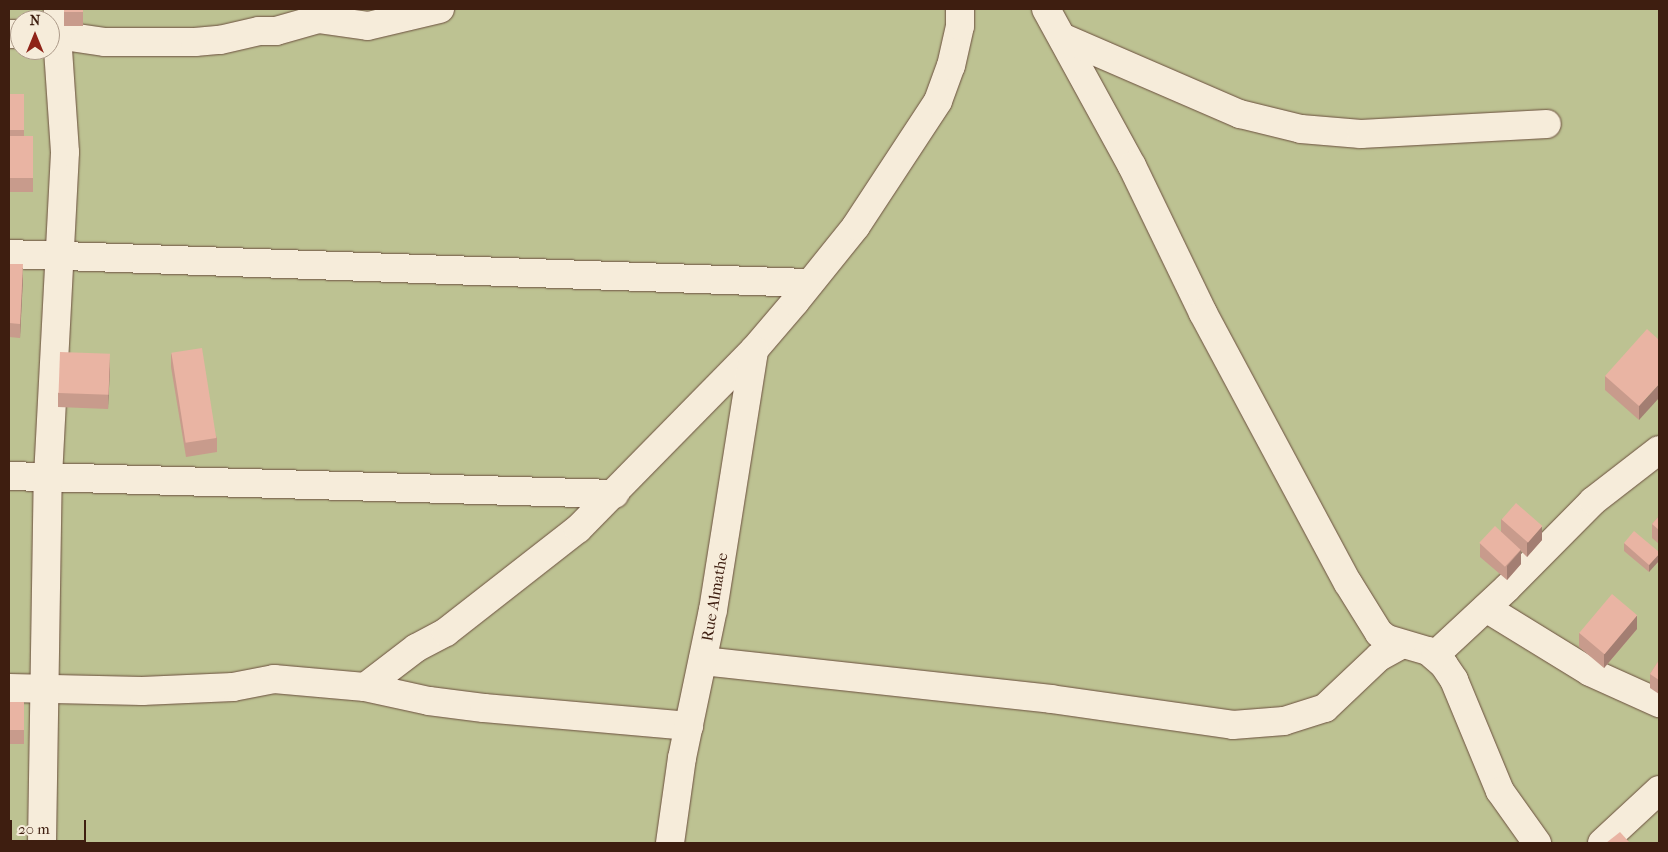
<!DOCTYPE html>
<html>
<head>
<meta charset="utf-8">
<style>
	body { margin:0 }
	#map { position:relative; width:1668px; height:852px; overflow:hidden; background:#f1e2c6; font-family:"IM FELL French Canon",serif }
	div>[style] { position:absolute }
	.green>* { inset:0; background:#bdc292 }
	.roads { filter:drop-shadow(0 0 1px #6b4f3e) drop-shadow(0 0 1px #6b4f3e) }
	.minor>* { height:28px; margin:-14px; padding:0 14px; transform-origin:14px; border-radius:14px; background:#f6ecda }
	.wall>* { inset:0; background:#c89b8c; transform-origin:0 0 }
	.shaded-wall>* { inset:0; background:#a37e72 }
	.building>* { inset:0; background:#e9b4a3; transform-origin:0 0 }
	span { translate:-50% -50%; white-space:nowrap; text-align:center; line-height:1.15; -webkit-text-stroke:4.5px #f6ecda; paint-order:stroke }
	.street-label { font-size:16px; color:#3e1e10 }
	.frame { position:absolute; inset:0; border:10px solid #3e1e10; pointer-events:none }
	.north { position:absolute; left:10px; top:10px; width:50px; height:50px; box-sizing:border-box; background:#f6ecda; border:1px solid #ac9a89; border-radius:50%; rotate:0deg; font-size:14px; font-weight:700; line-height:20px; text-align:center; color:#3e1e10 }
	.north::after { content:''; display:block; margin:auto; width:18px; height:22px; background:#8f2418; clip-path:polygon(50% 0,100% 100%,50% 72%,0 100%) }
	.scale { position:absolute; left:10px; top:820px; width:76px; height:22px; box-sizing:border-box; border:2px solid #3e1e10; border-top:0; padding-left:6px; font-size:15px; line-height:18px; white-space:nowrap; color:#3e1e10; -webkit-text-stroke:4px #f6ecda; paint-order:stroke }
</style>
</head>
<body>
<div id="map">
	<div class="green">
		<div style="clip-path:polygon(evenodd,9px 9px,1659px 9px,1659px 843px,9px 843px,9px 9px,20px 20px,50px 20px,50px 50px,20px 50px,20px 20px)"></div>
	</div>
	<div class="roads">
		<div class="minor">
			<div style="left:1046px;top:9px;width:179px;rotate:61.3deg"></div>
			<div style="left:1132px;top:166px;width:163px;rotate:64.2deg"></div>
			<div style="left:1203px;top:313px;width:306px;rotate:61.8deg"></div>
			<div style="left:1348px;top:583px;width:59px;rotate:58.2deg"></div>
			<div style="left:1379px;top:633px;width:10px;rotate:37deg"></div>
			<div style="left:1387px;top:639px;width:43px;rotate:16.3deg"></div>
			<div style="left:1428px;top:651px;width:21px;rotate:41deg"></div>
			<div style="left:1444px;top:665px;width:18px;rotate:56deg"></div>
			<div style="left:1454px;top:680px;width:120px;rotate:67.5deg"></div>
			<div style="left:1500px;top:791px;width:64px;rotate:54.6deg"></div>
			<div style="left:9px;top:34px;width:11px"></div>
			<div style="left:50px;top:34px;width:56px;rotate:8.3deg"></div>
			<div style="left:105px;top:42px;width:90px"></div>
			<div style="left:195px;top:42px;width:25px;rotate:-5deg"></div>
			<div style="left:220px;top:40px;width:40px;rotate:-13deg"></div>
			<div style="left:259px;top:31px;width:17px"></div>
			<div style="left:276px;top:31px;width:44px;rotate:-15.9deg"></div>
			<div style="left:318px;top:19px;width:50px;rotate:8deg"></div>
			<div style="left:368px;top:26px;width:74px;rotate:-13.3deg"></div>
			<div style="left:1064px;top:38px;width:192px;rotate:23.4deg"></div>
			<div style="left:1240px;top:114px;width:63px;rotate:13.8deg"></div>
			<div style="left:1301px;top:129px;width:60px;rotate:4.8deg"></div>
			<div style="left:1361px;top:134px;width:186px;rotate:-3.1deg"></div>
			<div style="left:9px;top:254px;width:800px;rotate:2.08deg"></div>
			<div style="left:9px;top:476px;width:606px;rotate:1.7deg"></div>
			<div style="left:1486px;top:608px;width:122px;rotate:31.6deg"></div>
			<div style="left:1590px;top:672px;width:76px;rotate:24.2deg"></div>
			<div style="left:1435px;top:655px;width:98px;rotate:-42.9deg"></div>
			<div style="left:1507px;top:588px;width:122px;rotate:-45.3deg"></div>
			<div style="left:1593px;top:501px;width:83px;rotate:-37.7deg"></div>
			<div style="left:703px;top:661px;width:350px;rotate:6.2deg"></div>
			<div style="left:1051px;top:699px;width:184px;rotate:8.1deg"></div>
			<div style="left:1233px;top:725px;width:51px;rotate:-4.5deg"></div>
			<div style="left:1284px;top:721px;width:43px;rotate:-17.6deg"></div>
			<div style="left:1325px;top:708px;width:74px;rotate:-43.4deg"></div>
			<div style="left:1379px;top:657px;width:26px;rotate:-29deg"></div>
			<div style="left:365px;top:687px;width:66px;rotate:12.3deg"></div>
			<div style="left:429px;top:701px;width:55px;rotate:7.3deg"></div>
			<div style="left:484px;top:708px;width:206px;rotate:5deg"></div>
			<div style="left:9px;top:688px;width:133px;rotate:1.3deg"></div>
			<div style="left:142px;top:691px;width:91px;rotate:-2.5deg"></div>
			<div style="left:233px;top:687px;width:42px;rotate:-11deg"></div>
			<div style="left:274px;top:679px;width:91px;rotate:5deg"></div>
			<div style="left:365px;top:687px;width:64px;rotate:-37.4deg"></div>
			<div style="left:416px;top:648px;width:34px;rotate:-28deg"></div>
			<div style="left:446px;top:632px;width:167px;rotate:-38deg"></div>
			<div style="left:578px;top:529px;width:251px;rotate:-45.5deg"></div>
			<div style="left:754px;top:350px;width:63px;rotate:-49.5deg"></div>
			<div style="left:795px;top:302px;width:97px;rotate:-51.2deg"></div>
			<div style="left:856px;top:226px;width:149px;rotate:-56.7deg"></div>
			<div style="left:938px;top:101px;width:37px;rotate:-70deg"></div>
			<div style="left:951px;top:66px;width:41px;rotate:-77.3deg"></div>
			<div style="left:960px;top:26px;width:17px;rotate:-90deg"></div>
			<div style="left:42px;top:843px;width:366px;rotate:-89.1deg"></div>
			<div style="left:48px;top:477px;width:325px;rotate:-87deg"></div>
			<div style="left:65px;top:152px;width:118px;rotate:-93.9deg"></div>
			<div style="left:57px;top:34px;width:25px;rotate:-88deg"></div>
			<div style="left:670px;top:843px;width:86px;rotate:-82deg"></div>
			<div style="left:682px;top:758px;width:151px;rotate:-78.2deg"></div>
			<div style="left:713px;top:610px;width:263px;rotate:-81deg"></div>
			<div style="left:1602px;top:843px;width:78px;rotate:-42.9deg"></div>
		</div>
	</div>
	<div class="wall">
		<div style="left:64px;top:9px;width:19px;height:17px"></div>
		<div style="clip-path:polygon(9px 94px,24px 94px,24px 136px,33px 136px,33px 192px,10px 192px)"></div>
		<div style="clip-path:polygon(9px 264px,23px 278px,20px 338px,9px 337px)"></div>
		<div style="clip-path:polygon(1659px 340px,1639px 420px,1605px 390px,1605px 376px)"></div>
		<div style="clip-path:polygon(171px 353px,217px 438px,217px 452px,186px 457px,171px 367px)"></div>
		<div style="clip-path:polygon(110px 368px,108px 409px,58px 407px,58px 393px)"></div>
		<div style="clip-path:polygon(1659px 516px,1659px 544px,1652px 538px,1652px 524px)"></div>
		<div style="clip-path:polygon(1501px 519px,1542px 540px,1527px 557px,1521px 551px,1521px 564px,1507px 580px,1480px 557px,1480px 543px,1501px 532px)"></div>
		<div style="clip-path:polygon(1624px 543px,1659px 552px,1649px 572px,1624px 551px)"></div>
		<div style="clip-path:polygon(1637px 629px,1604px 668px,1579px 647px,1579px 633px)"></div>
		<div style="clip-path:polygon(1659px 660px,1659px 694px,1650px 688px,1650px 674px)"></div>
		<div style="left:9px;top:702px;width:15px;height:42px"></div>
	</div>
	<div class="shaded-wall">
		<div style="clip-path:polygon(23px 264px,23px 278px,20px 338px,20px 324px)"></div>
		<div style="clip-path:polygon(110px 354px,110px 368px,108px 409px,108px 395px)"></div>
		<div style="clip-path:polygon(1659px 384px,1659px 398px,1639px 420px,1639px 406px)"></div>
		<div style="clip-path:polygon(1542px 526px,1542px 540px,1527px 557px,1527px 543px)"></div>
		<div style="clip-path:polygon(1521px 550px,1521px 564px,1507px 580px,1507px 566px)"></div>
		<div style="clip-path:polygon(1659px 554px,1659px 561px,1649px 572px,1649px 565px)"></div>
		<div style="clip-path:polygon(1637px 615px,1637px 629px,1604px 668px,1604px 654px)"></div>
	</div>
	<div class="building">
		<div style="left:64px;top:9px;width:19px;height:3px"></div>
		<div style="left:9px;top:94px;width:15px;height:36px"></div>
		<div style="left:10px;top:136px;width:23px;height:42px"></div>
		<div style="clip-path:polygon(9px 264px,23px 264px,20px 324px,9px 323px)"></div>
		<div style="clip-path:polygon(1647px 329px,1659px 340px,1659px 384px,1639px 406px,1605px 376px)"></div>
		<div style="left:202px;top:348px;width:91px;height:31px;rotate:81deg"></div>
		<div style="left:60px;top:352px;width:50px;height:41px;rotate:2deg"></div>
		<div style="left:1516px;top:503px;width:35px;height:22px;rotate:41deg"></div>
		<div style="clip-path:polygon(1659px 516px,1659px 530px,1652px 524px)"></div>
		<div style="left:1495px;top:526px;width:35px;height:23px;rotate:43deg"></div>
		<div style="clip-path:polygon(1634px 531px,1659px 552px,1659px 554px,1649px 565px,1624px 543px)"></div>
		<div style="left:1612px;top:594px;width:33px;height:51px;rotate:40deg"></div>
		<div style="clip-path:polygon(1659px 660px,1659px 680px,1650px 674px)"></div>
		<div style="left:9px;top:702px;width:15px;height:28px"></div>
		<div style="clip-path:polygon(1620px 832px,1630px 843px,1606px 843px)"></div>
	</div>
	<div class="street-label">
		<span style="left:715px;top:597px;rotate:-80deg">Rue Almathe</span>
	</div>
	<div class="frame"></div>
	<div class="north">N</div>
	<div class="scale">20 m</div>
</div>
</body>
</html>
